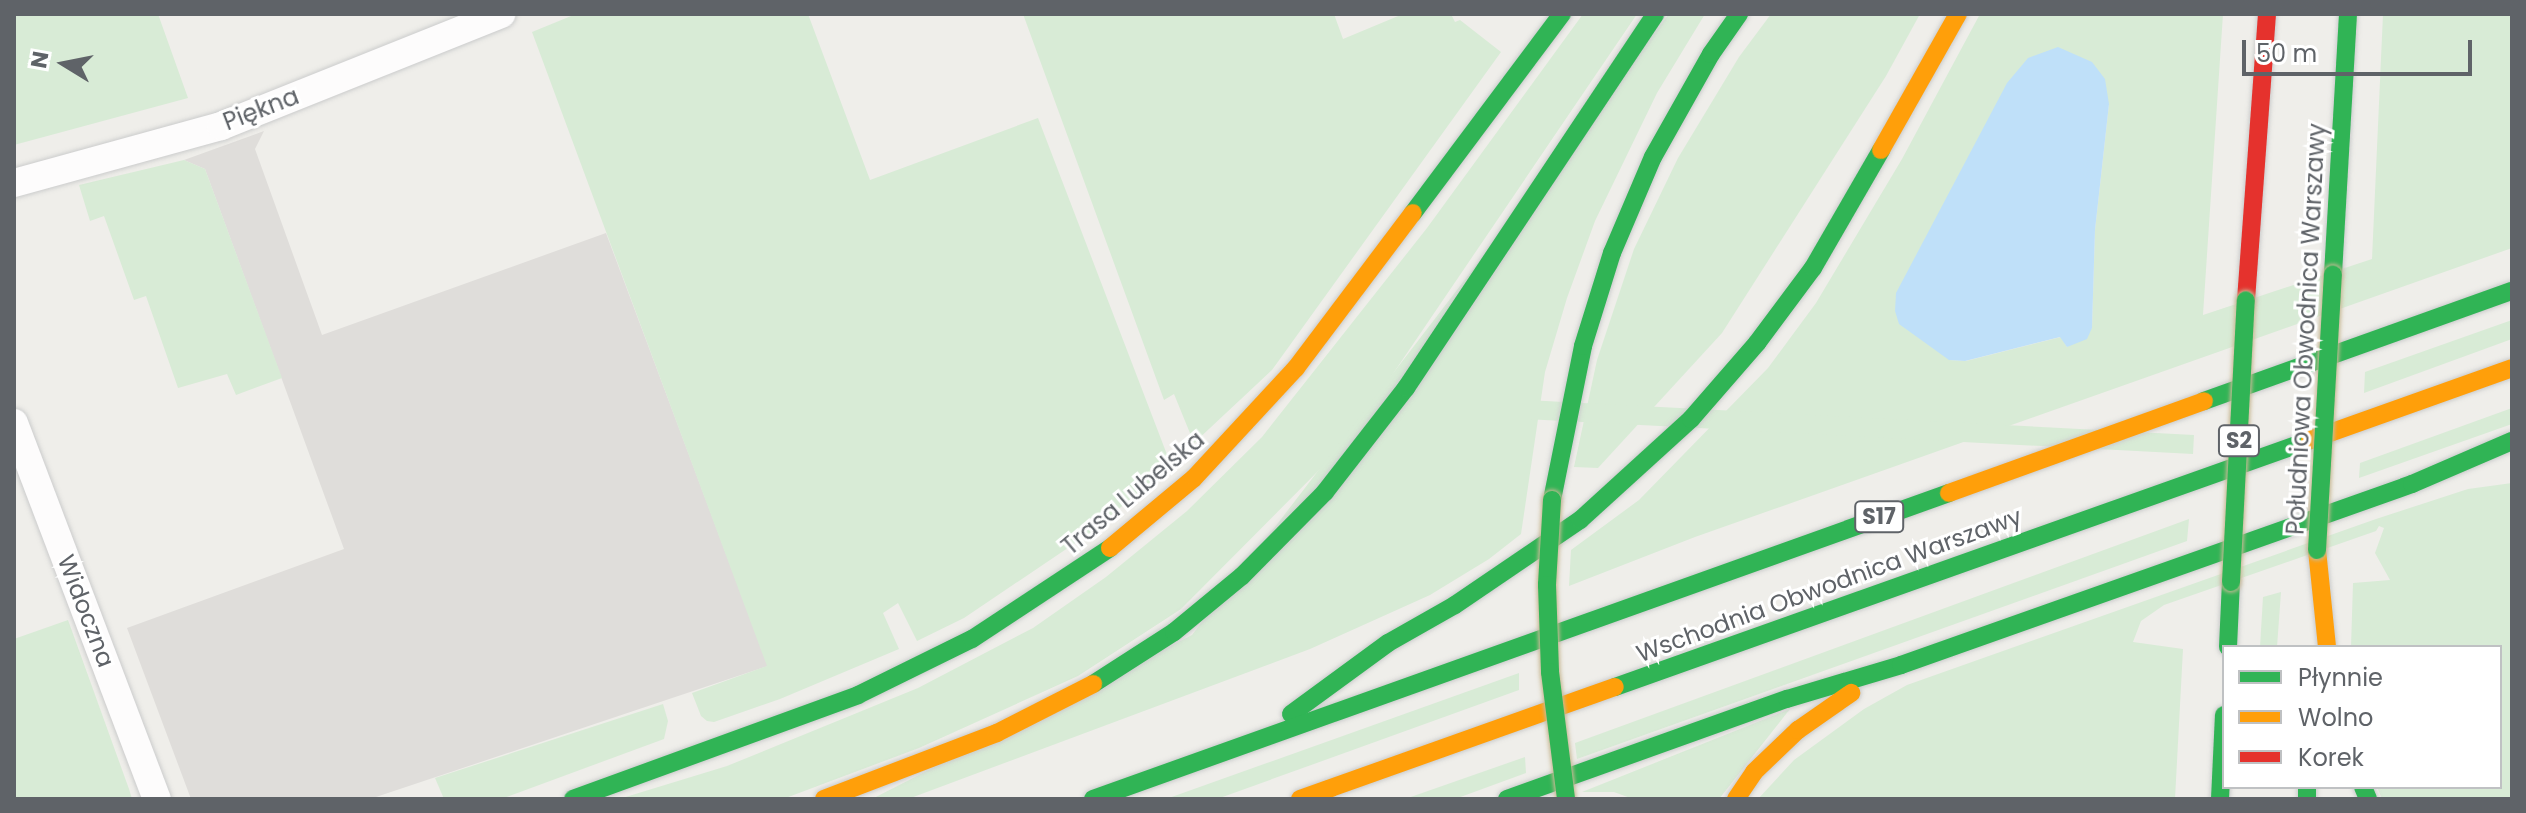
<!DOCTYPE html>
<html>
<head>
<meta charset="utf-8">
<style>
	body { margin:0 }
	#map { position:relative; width:2526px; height:813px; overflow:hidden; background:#efeeea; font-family:Poppins,sans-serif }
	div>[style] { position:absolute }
	.industrial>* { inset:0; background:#dfddda }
	.green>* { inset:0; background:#d8ebd6; transform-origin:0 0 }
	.water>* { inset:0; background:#bfe0f9 }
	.roads { filter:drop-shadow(0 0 2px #cbcccc) drop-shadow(0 0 2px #cbcccc) }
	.street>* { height:28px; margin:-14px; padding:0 14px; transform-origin:14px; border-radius:14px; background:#fdfcfc }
	.fast>* { height:18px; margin:-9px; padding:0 9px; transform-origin:9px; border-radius:9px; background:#30b455 }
	.slow>* { height:18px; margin:-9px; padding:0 9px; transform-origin:9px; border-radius:9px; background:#ff9f0a }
	.jam>* { height:18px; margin:-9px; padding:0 9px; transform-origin:9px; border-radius:9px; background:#e5322d }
	.bridges { filter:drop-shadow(0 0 2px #c8b996) drop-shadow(0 0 2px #c8b996) }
	.fast-bridge>* { height:18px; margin:-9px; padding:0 9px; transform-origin:9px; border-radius:9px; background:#30b455 }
	span { translate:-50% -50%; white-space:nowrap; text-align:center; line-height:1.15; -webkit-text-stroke:6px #fff; paint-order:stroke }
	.shield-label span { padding:2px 6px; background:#fff; border:2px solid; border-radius:6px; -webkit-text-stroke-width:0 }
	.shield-label { font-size:22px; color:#5f6368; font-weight:700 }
	.street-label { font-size:24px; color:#5f6368 }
	.frame { position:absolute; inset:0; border:16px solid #5f6368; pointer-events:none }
	.legend { position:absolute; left:2222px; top:645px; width:280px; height:144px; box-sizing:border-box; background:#fff; border:2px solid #bfc1c3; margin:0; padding:10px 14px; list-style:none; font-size:24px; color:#5f6368 }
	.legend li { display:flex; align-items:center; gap:16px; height:40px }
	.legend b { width:40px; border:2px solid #bfc1c3 }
	.north { position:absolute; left:24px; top:24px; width:80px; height:80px; -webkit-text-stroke:6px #fff; paint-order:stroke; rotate:280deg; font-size:22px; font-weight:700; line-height:32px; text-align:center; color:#5f6368 }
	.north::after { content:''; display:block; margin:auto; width:28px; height:36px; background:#5f6368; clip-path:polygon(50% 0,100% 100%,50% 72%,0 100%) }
	.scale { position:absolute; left:2242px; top:40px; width:230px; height:36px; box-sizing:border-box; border:4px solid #5f6368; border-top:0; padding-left:10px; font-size:24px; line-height:28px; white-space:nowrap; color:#5f6368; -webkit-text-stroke:6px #fff; paint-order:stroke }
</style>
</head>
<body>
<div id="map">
	<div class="industrial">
		<div style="clip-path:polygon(264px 131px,255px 149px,322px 335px,606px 233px,768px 666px,370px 799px,191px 799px,127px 628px,344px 549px,205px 169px,184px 160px)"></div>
	</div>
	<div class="green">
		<div style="clip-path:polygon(14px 14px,158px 14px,188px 98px,14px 145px)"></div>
		<div style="clip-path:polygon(576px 14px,808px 14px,870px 180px,1038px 118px,1171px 465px,1090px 533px,964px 618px,917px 641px,898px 603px,883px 613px,899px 649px,780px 699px,714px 722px,707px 721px,701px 716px,692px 693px,767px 666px,532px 32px)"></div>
		<div style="clip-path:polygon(1023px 14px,1334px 14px,1343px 39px,1403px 14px,1451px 14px,1455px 22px,1460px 20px,1501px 52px,1272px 370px,1194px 443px,1174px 394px,1164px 400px)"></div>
		<div style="clip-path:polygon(1583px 14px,1637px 14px,1346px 443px,1181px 609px,1078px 676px,919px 748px,783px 799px,619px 799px,727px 766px,918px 688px,1033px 628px,1106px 577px,1187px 511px,1262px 437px,1427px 228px)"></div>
		<div style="clip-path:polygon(1669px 14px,1705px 14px,1657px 93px,1595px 221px,1567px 298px,1545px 372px,1521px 534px,1489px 559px,1430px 595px,1310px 649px,908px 799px,872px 799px,1192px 635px)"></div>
		<div style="clip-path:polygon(1771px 14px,1920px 14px,1886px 76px,1722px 333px,1598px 468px,1574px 467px,1597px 360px,1634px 249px,1678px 158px,1739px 57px)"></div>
		<div style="clip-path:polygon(evenodd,1980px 14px,2223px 14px,2203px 315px,2372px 259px,2383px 14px,2512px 14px,2512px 248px,1695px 537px,1569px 586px,1571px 550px,1639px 500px,1768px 368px,1816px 303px,1902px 159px,1980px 14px,2109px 104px,2095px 230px,2092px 328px,2067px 347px,2061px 337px,1966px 361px,1949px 360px,2109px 104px)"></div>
		<div style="clip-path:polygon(184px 160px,205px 169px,282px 378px,236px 395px,227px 374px,178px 388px,146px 296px,134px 300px,104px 216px,90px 221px,79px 185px)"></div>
		<div style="clip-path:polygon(2512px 320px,2512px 339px,2364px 393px,2365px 372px)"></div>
		<div style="clip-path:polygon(2512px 408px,2512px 424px,2359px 478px,2360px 463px)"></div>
		<div style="left:2194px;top:435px;width:19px;height:664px;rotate:93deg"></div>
		<div style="clip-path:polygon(2512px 483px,2512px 799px,2382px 799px,2377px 787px,2500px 787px,2500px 647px,2351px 647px,2353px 583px,2390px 580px,2375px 553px,2384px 528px,2379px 526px,2376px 531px,2164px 605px,2141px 621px,2133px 642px,2183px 649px,2175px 799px,1758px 799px,1794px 760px,1864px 709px,1907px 685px,2376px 519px,2468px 489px)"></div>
		<div style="clip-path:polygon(2189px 519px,2187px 541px,1577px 759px,1575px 743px)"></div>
		<div style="clip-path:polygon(2281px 592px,2277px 647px,2260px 647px,2263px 597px)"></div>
		<div style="clip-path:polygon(68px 620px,129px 789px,132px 799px,14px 799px,14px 639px)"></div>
		<div style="clip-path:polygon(1519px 673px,1519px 690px,1217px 799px,1166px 799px)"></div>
		<div style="clip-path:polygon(663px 704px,668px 721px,664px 739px,501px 799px,444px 799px,435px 778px)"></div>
		<div style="clip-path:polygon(1790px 709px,1719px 799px,1633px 799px,1614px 792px,1582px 792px)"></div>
		<div style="clip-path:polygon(1525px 757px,1526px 773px,1455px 799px,1405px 799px)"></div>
	</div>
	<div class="water">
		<div style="clip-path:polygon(2058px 47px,2092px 62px,2105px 79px,2109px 104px,2095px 230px,2092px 328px,2087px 339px,2067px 347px,2060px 337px,1965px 361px,1949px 360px,1899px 324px,1895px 311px,1896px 293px,2007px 83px,2028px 58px)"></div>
	</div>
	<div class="roads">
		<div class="street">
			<div style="left:14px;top:183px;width:215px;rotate:-15.4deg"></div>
			<div style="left:221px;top:126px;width:302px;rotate:-21.8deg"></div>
			<div style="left:14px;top:423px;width:402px;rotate:69.2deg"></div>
		</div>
		<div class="fast">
			<div style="left:1413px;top:213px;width:249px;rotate:-53.2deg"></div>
			<div style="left:2333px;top:274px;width:260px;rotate:-86.7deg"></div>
			<div style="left:2204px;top:401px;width:327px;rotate:-19.7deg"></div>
			<div style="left:1552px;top:500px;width:157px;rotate:-78.6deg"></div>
			<div style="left:1583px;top:346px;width:97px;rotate:-72.7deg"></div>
			<div style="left:1612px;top:253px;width:104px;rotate:-66.9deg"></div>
			<div style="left:1653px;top:157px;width:118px;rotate:-60.6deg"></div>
			<div style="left:1711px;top:54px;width:49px;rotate:-55deg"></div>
			<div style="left:2228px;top:647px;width:65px;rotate:-87.4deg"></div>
			<div style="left:1093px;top:684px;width:96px;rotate:-32.7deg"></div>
			<div style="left:1174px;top:632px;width:88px;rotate:-39.5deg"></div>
			<div style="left:1242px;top:576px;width:118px;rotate:-45.3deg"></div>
			<div style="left:1325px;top:492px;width:132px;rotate:-52.1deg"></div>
			<div style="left:1406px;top:388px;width:449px;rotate:-56.3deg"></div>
			<div style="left:1615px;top:687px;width:738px;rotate:-19.56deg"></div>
			<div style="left:1291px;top:714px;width:120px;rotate:-36.2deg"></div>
			<div style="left:1388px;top:643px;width:77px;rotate:-29.6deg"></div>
			<div style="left:1455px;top:605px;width:151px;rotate:-34.2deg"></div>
			<div style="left:1580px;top:520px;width:150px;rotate:-42.3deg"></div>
			<div style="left:1691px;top:419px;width:101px;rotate:-49deg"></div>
			<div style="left:1757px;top:343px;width:94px;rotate:-53.3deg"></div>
			<div style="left:1813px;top:268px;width:136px;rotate:-60deg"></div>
			<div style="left:2307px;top:787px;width:12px;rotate:90deg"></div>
			<div style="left:2363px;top:787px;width:13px;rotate:67deg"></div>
			<div style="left:573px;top:799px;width:303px;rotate:-20deg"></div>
			<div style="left:858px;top:695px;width:127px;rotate:-26.2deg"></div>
			<div style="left:972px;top:639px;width:165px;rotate:-33.4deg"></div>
			<div style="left:1093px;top:799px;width:909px;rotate:-19.67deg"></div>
			<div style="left:1507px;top:799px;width:297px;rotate:-19.7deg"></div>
			<div style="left:1787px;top:699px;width:119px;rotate:-16.6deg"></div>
			<div style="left:1901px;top:665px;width:542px;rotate:-19.5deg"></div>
			<div style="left:2412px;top:484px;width:109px;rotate:-23.3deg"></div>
			<div style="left:2220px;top:799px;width:84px;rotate:-87.3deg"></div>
		</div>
		<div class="slow">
			<div style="left:1881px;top:150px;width:156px;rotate:-60.5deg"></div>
			<div style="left:2310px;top:440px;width:214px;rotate:-19.6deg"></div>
			<div style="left:1949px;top:493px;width:271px;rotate:-19.8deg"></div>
			<div style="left:1110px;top:548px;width:109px;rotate:-39.8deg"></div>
			<div style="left:1194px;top:478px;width:150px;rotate:-47.2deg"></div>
			<div style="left:1296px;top:368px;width:194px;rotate:-53deg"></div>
			<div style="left:2317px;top:550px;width:98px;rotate:84.1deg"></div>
			<div style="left:824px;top:799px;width:185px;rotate:-20.9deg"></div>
			<div style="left:997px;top:733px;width:108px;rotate:-27deg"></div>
			<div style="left:1300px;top:799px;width:334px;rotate:-19.6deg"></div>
			<div style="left:1736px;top:799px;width:32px;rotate:-56deg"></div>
			<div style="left:1754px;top:772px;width:61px;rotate:-43.7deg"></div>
			<div style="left:1798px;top:730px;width:65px;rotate:-34.9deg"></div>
		</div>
		<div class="jam">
			<div style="left:2246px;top:300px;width:287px;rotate:-85.8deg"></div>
		</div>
	</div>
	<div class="bridges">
		<div class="fast-bridge">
			<div style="left:1552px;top:500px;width:85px;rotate:93.4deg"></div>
			<div style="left:1547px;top:585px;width:87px;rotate:88deg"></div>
			<div style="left:1550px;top:672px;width:128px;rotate:82.8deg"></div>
			<div style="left:2317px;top:550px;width:276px;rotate:-86.7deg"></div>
			<div style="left:2231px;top:582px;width:282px;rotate:-87deg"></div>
		</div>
	</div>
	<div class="shield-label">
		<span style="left:2239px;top:441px">S2</span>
		<span style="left:1879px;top:517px">S17</span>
	</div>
	<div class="street-label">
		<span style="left:261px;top:109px;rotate:-21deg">Piękna</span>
		<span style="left:2306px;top:329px;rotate:-87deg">Południowa Obwodnica Warszawy</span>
		<span style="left:1133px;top:493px;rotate:-40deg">Trasa Lubelska</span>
		<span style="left:1829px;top:585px;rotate:-20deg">Wschodnia Obwodnica Warszawy</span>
		<span style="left:86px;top:611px;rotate:69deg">Widoczna</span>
	</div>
	<div class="frame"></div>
	<ul class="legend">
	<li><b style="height:10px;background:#30b455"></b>Płynnie</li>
	<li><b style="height:10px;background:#ff9f0a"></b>Wolno</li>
	<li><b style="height:10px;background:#e5322d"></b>Korek</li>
	</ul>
	<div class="north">N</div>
	<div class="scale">50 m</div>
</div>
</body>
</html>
